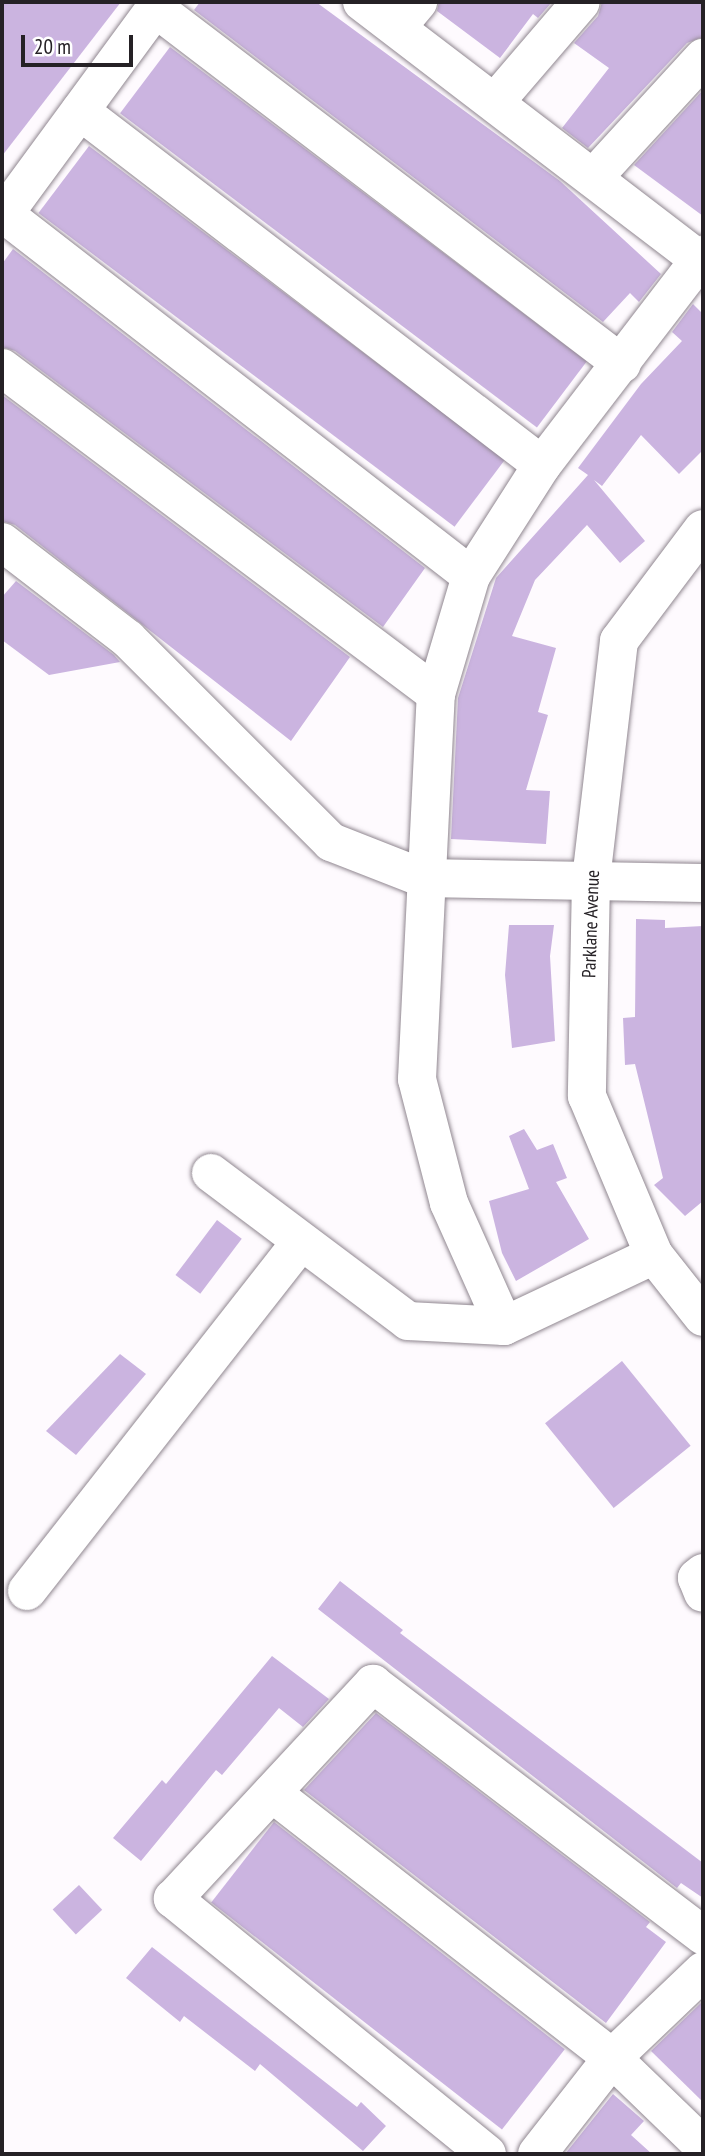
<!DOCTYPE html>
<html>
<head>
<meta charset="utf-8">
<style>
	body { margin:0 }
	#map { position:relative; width:705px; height:2156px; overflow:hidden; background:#fefafe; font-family:"PT Sans Narrow",sans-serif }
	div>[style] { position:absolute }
	.building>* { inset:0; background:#cbb4e0; transform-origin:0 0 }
	.roads { filter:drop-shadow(0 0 2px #908790) drop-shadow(0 0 2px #908790) }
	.street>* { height:38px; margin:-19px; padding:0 19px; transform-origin:19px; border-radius:19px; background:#fff }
	.secondary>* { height:38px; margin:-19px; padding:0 19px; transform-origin:19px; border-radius:19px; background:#fff }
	span { translate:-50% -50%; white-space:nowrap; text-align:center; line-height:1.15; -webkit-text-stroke:7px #fff; paint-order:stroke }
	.street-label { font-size:19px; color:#252125 }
	.frame { position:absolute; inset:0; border:4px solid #252125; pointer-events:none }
	.scale { position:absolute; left:21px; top:35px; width:112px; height:32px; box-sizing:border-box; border:4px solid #252125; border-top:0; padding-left:9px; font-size:21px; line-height:24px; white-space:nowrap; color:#252125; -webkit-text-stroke:5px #fff; paint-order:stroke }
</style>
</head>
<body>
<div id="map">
	<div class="building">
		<div style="clip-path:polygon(2px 2px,121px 2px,2px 156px)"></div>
		<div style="clip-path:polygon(200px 2px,316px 2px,560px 181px,661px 274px,639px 302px,630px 293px,603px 322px,194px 10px)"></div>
		<div style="clip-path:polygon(439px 2px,552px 2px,538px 18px,533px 14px,500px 58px,437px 11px)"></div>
		<div style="clip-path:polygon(602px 2px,703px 2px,703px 37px,687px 43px,588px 148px,562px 128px,609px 68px,574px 43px,598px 16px)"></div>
		<div style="left:170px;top:47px;width:522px;height:83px;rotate:37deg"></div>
		<div style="clip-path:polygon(703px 90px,703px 216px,634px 165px)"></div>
		<div style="left:89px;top:146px;width:521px;height:84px;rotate:37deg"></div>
		<div style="clip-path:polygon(13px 249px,425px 568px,383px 627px,15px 351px,2px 347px,2px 264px)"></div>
		<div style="clip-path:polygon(693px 304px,703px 314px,703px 450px,679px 474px,641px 435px,602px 486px,594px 480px,645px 541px,620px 563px,587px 525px,535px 580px,512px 636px,556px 648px,538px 712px,548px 715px,526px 790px,550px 791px,546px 844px,451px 839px,458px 698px,496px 578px,588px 475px,578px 468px,641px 384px,682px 341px,672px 332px)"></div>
		<div style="clip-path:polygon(2px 395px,350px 657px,291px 741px,15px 525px,2px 521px)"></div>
		<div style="clip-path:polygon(16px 581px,114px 655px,120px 662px,49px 675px,2px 640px,2px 597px)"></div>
		<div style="clip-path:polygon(636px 919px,665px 920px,665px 928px,703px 926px,703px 1201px,685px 1216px,654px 1185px,663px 1178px,635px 1064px,625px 1065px,623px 1018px,635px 1017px)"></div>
		<div style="clip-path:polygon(509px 925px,554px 925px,550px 956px,555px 1041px,512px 1048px,505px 975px)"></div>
		<div style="clip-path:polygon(524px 1129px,537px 1150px,553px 1144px,567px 1178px,556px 1182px,589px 1239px,516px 1281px,502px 1253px,489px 1201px,529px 1189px,509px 1136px)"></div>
		<div style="left:217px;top:1220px;width:31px;height:69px;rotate:37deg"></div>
		<div style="clip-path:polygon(120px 1354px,146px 1374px,76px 1455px,46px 1431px)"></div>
		<div style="left:622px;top:1361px;width:109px;height:99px;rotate:51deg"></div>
		<div style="clip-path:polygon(340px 1581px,403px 1630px,400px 1633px,703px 1863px,703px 1898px,681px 1883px,677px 1888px,318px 1609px)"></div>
		<div style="clip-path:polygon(272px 1656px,329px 1699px,303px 1727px,279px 1708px,222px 1775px,216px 1770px,141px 1861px,113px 1838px,162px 1780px,166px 1784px)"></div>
		<div style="clip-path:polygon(376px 1713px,650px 1922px,646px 1927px,666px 1942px,606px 2023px,304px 1790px)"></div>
		<div style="left:274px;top:1822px;width:369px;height:102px;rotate:38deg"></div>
		<div style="left:79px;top:1885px;width:34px;height:36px;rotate:47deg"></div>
		<div style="clip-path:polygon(152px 1947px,357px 2107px,361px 2102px,386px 2126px,363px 2151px,260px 2064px,255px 2071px,184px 2016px,180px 2022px,126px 1978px)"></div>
		<div style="clip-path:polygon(703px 2001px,703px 2102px,651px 2051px)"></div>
		<div style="clip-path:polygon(613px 2094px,644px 2121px,631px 2135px,652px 2154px,565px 2154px)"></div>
	</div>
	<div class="roads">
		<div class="street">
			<div style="left:362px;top:2px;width:424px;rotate:37.4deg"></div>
			<div style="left:155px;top:8px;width:587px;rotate:37.32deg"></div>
			<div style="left:397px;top:27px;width:33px;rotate:-50deg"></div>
			<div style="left:496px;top:101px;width:130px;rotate:-49.4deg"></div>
			<div style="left:80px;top:111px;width:582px;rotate:37.46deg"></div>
			<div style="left:593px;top:178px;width:163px;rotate:-47.5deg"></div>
			<div style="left:4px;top:214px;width:591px;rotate:37.78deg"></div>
			<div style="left:2px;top:217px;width:267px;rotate:-53.7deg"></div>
			<div style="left:2px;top:368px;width:543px;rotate:36.91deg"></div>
			<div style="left:2px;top:542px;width:159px;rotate:37.6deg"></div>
			<div style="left:128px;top:639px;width:287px;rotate:45deg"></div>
			<div style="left:331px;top:842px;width:99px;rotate:21.4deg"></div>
			<div style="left:423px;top:878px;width:280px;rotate:1deg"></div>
			<div style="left:211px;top:1173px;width:246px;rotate:36.9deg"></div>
			<div style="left:408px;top:1321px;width:96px;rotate:3deg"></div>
			<div style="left:504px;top:1326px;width:166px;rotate:-25.3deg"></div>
			<div style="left:504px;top:1326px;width:135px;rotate:-114.1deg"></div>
			<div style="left:449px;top:1203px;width:128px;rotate:-104.5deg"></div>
			<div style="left:417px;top:1079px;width:385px;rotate:-87.2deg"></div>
			<div style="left:436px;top:694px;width:123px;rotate:-73.5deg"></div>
			<div style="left:471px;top:576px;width:132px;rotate:-57.4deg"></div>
			<div style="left:542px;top:465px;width:265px;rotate:-52.5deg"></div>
			<div style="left:703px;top:1573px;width:8px;rotate:140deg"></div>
			<div style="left:697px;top:1578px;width:16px;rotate:68deg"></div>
			<div style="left:27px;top:1591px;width:444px;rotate:-51.9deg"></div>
			<div style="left:272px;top:1793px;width:431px;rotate:37.9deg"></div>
			<div style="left:612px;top:2058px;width:127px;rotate:44deg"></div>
			<div style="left:487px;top:2154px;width:405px;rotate:-140.9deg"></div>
			<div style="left:173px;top:1899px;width:294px;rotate:-47.1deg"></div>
			<div style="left:373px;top:1684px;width:415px;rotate:37.3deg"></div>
			<div style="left:537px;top:2154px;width:122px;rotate:-52deg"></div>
			<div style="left:612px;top:2058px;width:126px;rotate:-43.7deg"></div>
		</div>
		<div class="secondary">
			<div style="left:703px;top:529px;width:140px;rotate:126.9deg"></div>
			<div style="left:619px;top:641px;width:240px;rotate:96.7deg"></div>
			<div style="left:591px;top:879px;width:217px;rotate:91.1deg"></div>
			<div style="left:587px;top:1096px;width:173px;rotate:67.2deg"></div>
			<div style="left:654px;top:1255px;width:79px;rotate:51.7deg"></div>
		</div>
	</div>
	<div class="street-label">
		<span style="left:591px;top:924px;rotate:-88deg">Parklane Avenue</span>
	</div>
	<div class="frame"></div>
	<div class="scale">20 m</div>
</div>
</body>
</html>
